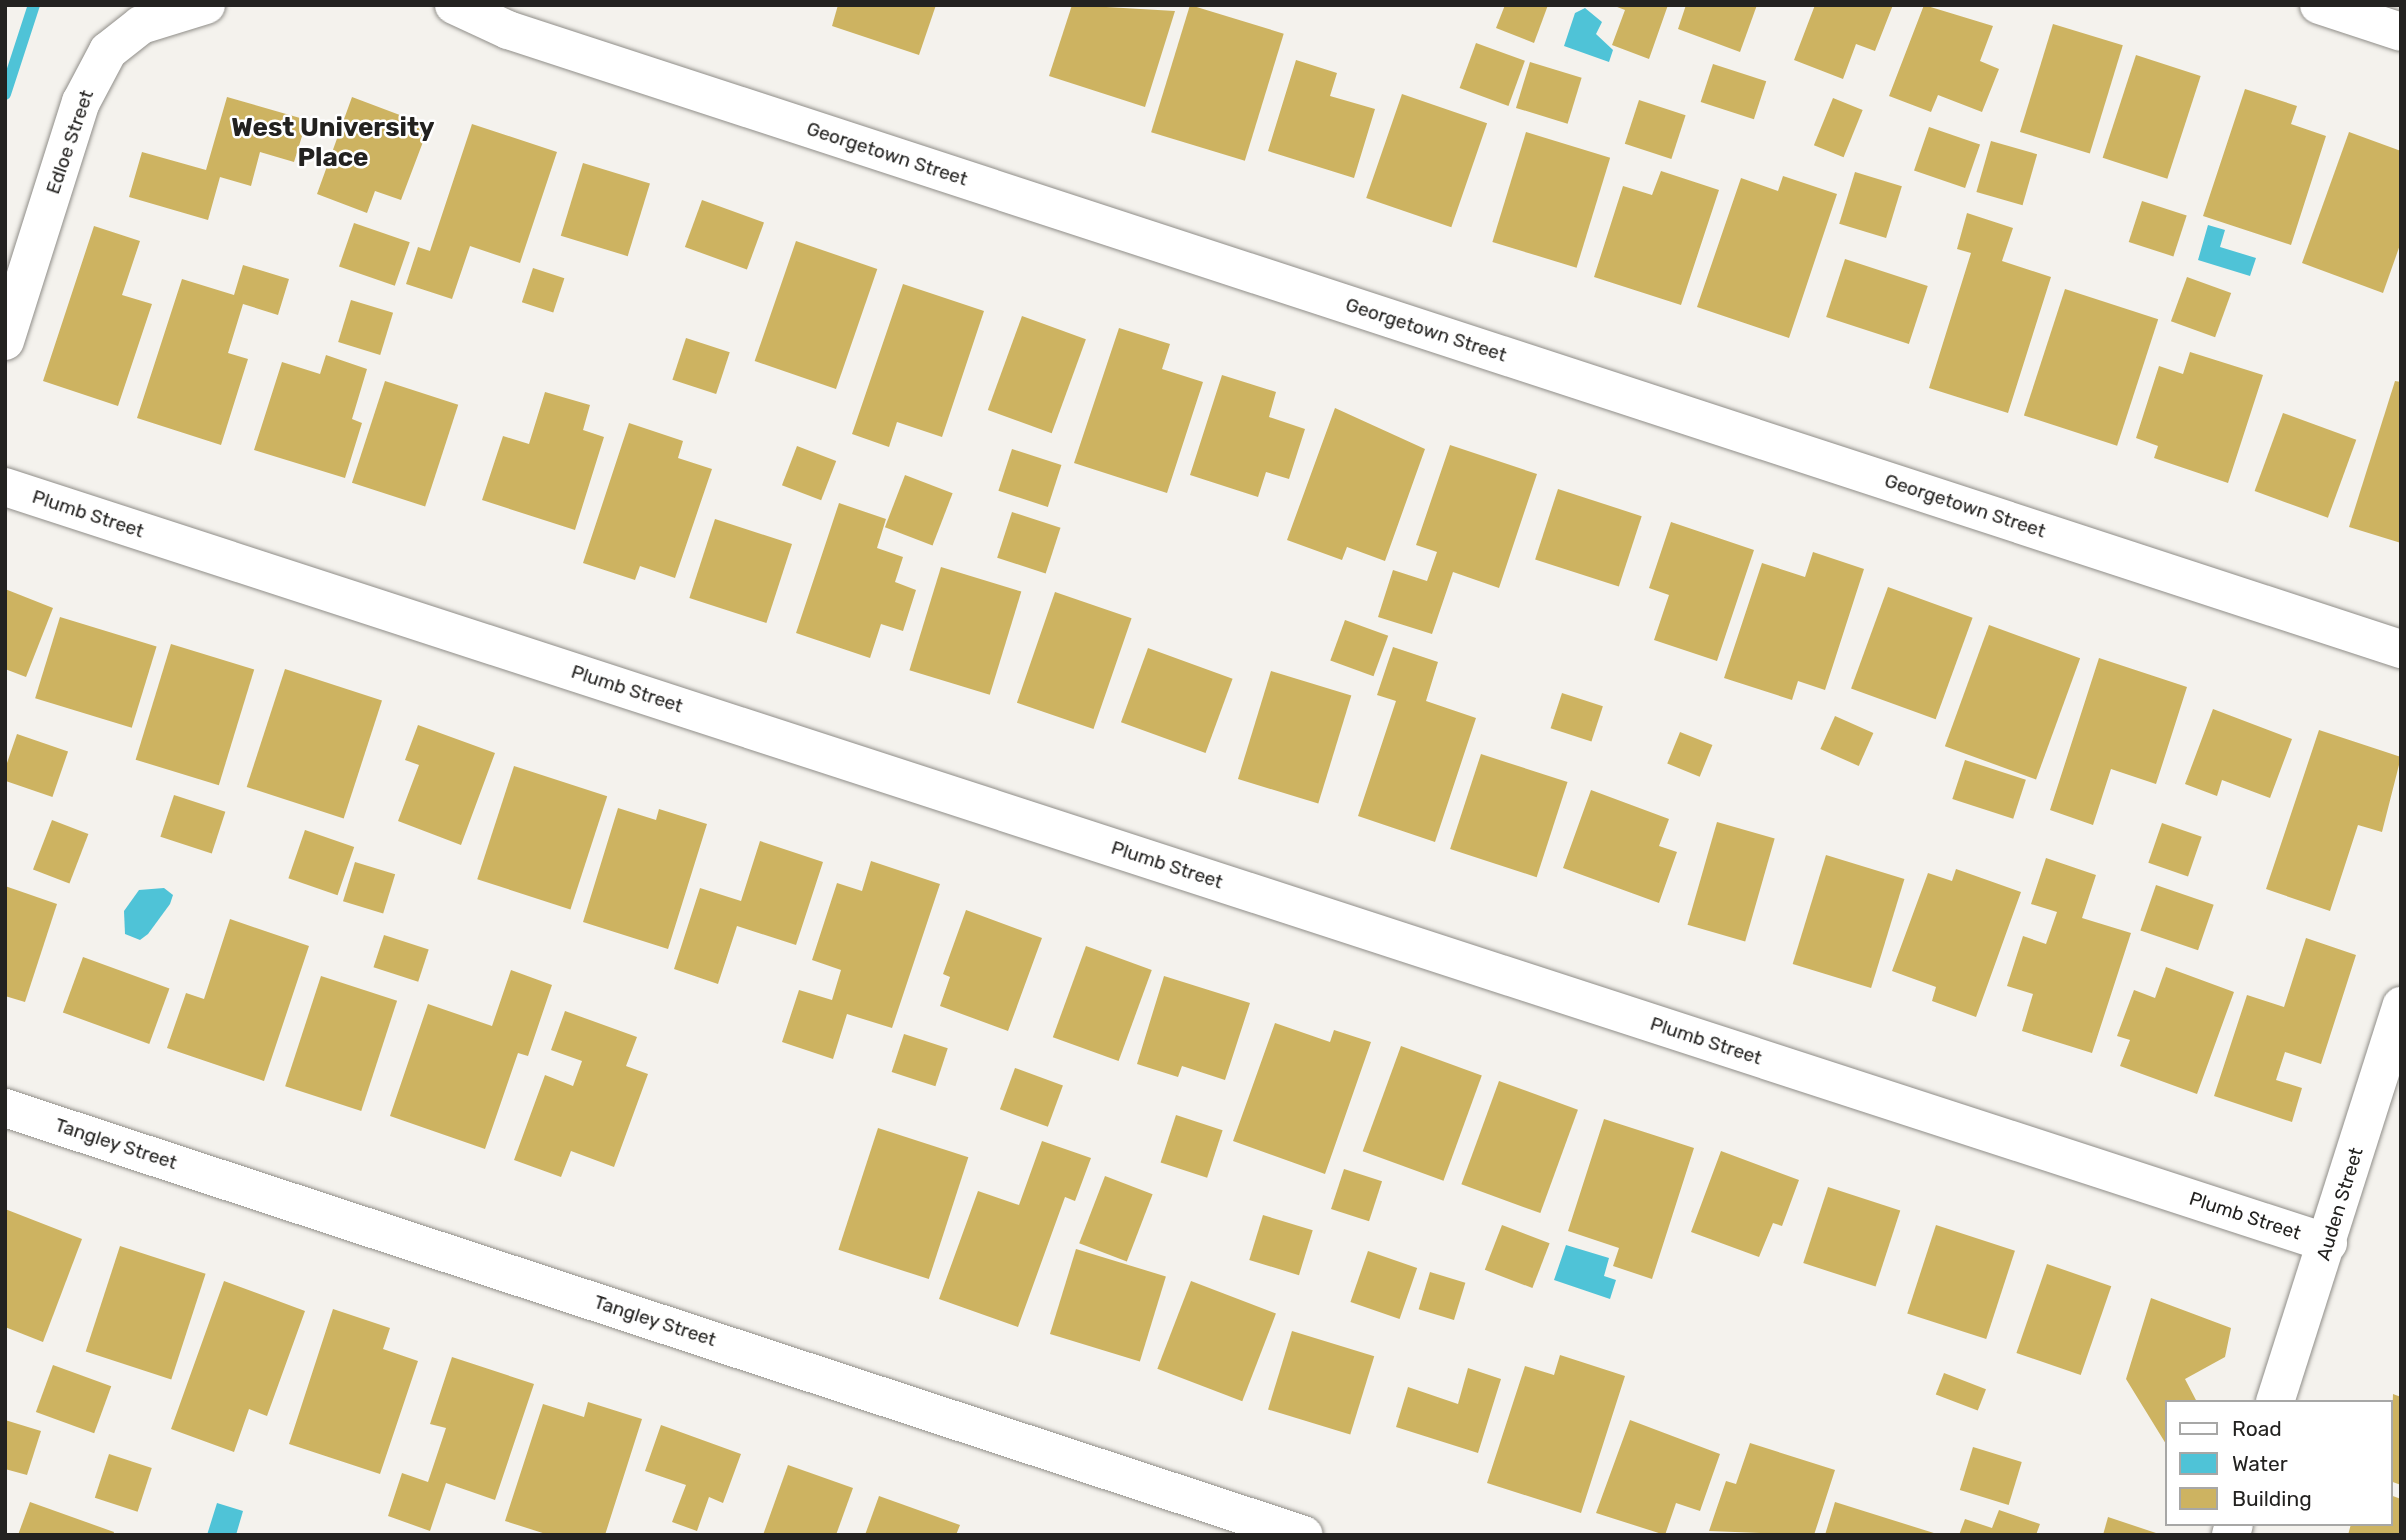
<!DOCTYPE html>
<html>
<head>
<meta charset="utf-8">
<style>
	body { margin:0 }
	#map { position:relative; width:2406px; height:1540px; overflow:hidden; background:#f4f2ed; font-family:Rubik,sans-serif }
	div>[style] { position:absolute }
	.water>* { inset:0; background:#4fc3d7 }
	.stream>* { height:12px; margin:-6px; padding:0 6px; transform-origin:6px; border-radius:6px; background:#4fc3d7 }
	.building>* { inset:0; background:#cdb361; transform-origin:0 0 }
	.roads { filter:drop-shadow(0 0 2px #908e89) drop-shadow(0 0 2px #908e89) }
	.minor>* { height:38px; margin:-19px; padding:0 19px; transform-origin:19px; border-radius:19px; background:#fff }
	span { translate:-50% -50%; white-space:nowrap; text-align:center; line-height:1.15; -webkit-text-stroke:5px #fff; paint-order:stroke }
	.street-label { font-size:19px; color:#232220 }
	.district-label { font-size:26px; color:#232220; font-weight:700 }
	.frame { position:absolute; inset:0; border:7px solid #232220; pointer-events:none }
	.legend { position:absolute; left:2165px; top:1400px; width:228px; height:126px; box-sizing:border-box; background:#fff; border:2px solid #a7a7a6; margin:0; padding:9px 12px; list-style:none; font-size:21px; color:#232220 }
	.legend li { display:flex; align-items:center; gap:14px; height:35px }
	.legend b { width:35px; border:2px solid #a7a7a6 }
</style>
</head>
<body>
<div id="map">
	<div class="water">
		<div style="clip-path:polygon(1585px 8px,1602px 22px,1596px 34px,1613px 50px,1609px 62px,1564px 46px,1575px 13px)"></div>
		<div style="clip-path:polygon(2208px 225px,2225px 230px,2220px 247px,2256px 258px,2250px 276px,2198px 260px)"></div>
		<div style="clip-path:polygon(164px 888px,173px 895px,170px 904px,148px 934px,140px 940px,125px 934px,124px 911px,139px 890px)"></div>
		<div style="clip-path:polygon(1566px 1245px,1609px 1258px,1604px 1276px,1616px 1280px,1610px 1299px,1554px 1280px)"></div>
		<div style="clip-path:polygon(217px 1503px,243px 1511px,236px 1535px,207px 1535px)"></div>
	</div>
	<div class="stream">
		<div style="left:5px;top:94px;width:94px;rotate:-72deg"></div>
	</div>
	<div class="building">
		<div style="clip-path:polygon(838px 5px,936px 5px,919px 55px,832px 26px)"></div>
		<div style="clip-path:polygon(1072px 5px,1175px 11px,1145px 107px,1049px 76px)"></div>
		<div style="left:1190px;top:5px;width:98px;height:133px;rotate:17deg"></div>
		<div style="clip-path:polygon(1505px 5px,1548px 5px,1534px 43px,1496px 28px)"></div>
		<div style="clip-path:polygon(1612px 5px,1668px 5px,1649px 59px,1612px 45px,1625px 10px)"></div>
		<div style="clip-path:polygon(1686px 5px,1757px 5px,1740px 52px,1678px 29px)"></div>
		<div style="clip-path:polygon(1815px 5px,1893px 5px,1875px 51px,1856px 44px,1843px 79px,1794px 60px)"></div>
		<div style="clip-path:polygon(1924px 5px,1993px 26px,1980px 61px,1999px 69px,1982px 112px,1938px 95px,1931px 112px,1889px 96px)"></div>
		<div style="left:2053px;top:24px;width:73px;height:113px;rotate:17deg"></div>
		<div style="left:1476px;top:43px;width:52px;height:48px;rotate:20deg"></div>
		<div style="left:2136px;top:55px;width:68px;height:108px;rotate:18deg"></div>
		<div style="clip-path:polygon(1296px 60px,1337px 73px,1330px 96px,1375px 109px,1354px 178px,1268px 151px)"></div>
		<div style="left:1530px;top:62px;width:54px;height:48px;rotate:17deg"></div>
		<div style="left:1713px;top:64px;width:56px;height:40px;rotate:18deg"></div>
		<div style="clip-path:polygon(2245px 89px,2297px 106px,2291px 124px,2326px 136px,2291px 245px,2203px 216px)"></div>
		<div style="left:1402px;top:94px;width:90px;height:110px;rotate:19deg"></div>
		<div style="clip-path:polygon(227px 97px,307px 120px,294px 162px,260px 152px,251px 186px,220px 177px,208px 220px,129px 197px,142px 152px,206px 170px)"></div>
		<div style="clip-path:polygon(352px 97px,429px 126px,401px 200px,375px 191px,367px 213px,317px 194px)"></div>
		<div style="left:1833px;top:98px;width:32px;height:51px;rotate:22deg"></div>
		<div style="left:1639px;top:100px;width:49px;height:46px;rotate:18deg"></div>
		<div style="clip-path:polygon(472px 124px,557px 152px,520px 263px,470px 246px,452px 299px,406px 284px,418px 247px,430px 251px)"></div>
		<div style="left:1929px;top:127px;width:54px;height:46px;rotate:19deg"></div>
		<div style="left:1526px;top:132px;width:88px;height:115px;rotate:17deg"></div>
		<div style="clip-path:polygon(2349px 132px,2401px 151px,2401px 242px,2383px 293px,2302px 263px)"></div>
		<div style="left:1991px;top:141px;width:48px;height:53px;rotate:16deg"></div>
		<div style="left:583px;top:163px;width:70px;height:76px;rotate:17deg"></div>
		<div style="clip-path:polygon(1661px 171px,1719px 190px,1681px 305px,1594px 277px,1623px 186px,1652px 195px)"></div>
		<div style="left:1855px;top:172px;width:49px;height:54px;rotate:17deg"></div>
		<div style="clip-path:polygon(1783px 176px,1837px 194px,1789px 338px,1697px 307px,1741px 178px,1778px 191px)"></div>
		<div style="left:702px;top:200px;width:66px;height:50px;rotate:20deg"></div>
		<div style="left:2142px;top:201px;width:47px;height:43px;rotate:18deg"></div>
		<div style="clip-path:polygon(1967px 213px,2013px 228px,2002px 261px,2051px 277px,2008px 413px,1929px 388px,1971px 253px,1957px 249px)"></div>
		<div style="left:354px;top:223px;width:59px;height:46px;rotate:19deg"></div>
		<div style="clip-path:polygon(94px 226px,140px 241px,122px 295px,152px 304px,118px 406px,43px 381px)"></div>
		<div style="left:796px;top:241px;width:86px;height:127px;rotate:19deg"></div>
		<div style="left:1845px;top:259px;width:87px;height:61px;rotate:18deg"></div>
		<div style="clip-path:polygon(243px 265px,289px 279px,278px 315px,243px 304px,228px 353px,248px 359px,221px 445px,137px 418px,182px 279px,234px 295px)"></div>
		<div style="left:533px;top:268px;width:33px;height:36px;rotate:18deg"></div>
		<div style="left:2187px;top:277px;width:47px;height:47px;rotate:20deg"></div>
		<div style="clip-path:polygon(903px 284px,984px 311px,942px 437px,897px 422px,889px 447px,852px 434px)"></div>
		<div style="left:2065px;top:289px;width:98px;height:133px;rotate:18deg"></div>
		<div style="left:351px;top:300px;width:44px;height:44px;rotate:17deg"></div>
		<div style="left:1022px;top:316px;width:68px;height:100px;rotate:20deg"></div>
		<div style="clip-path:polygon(1119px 328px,1170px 344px,1162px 369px,1203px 382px,1167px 493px,1074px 463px)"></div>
		<div style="left:686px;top:338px;width:46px;height:44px;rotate:18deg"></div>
		<div style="clip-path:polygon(2190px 352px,2263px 375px,2228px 483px,2154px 458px,2158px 446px,2136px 438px,2159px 366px,2183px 374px)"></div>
		<div style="clip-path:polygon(326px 355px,367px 369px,352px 419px,362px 423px,345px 478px,254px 450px,282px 362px,320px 374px)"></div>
		<div style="clip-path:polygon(1222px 375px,1276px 392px,1269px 417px,1305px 429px,1289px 479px,1266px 472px,1258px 497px,1190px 475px)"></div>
		<div style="left:385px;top:381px;width:77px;height:107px;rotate:18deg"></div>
		<div style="clip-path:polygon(2395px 381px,2401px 382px,2401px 543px,2349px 527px)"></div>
		<div style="clip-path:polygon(545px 392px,590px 405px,583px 430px,604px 437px,575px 530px,482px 500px,503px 436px,529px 444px)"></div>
		<div style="clip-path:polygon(1335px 408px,1425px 449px,1385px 561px,1347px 547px,1342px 560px,1287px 540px)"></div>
		<div style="left:2283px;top:413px;width:78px;height:83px;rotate:20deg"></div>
		<div style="clip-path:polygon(629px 423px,683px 441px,678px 458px,712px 469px,675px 578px,640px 566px,635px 580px,583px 563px)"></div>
		<div style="clip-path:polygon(1450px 445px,1537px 474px,1499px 588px,1453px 572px,1432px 634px,1378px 617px,1393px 570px,1427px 581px,1437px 552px,1416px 545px)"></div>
		<div style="left:797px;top:446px;width:42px;height:42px;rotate:21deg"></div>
		<div style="left:1012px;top:449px;width:52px;height:44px;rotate:18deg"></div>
		<div style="left:905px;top:475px;width:51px;height:56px;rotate:21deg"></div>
		<div style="left:1558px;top:489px;width:88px;height:74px;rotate:18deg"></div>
		<div style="clip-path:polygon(839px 503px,886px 519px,877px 548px,903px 557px,895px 582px,916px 590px,903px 631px,881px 624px,870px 658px,796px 633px)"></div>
		<div style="left:1012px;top:512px;width:51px;height:48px;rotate:18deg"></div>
		<div style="left:715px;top:519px;width:81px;height:83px;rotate:18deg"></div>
		<div style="clip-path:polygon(1671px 522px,1754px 550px,1717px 661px,1654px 640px,1669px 595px,1649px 588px)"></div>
		<div style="clip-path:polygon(1813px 552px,1864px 569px,1825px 690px,1798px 681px,1792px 700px,1724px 678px,1762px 563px,1805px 577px)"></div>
		<div style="left:941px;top:567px;width:84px;height:108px;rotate:17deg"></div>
		<div style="left:1888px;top:587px;width:90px;height:108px;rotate:20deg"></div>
		<div style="clip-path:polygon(5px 589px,53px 608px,26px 677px,5px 669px)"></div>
		<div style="left:1055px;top:592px;width:81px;height:117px;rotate:19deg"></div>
		<div style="left:60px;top:617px;width:101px;height:85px;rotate:17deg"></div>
		<div style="left:1345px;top:620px;width:46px;height:43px;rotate:20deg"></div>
		<div style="left:1989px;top:625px;width:97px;height:129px;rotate:20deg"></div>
		<div style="left:171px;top:644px;width:87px;height:121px;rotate:17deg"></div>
		<div style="clip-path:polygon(1393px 647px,1438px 662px,1426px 701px,1476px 718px,1435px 842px,1358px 816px,1396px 701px,1377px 695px)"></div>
		<div style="left:1148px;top:648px;width:90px;height:79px;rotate:20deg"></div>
		<div style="clip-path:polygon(2099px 658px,2187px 687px,2156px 784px,2111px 769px,2093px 825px,2050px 810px)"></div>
		<div style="left:285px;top:669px;width:102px;height:124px;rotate:18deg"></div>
		<div style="left:1271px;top:671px;width:84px;height:113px;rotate:17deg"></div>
		<div style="left:1562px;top:693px;width:43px;height:37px;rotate:18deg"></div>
		<div style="clip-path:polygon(2213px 709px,2292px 739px,2270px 798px,2222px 780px,2217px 796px,2185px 784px)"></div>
		<div style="left:1835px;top:716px;width:42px;height:36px;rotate:24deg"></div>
		<div style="clip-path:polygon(418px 725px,495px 753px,461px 845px,398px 821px,419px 765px,405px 760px)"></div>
		<div style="clip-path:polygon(2319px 730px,2401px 757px,2382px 832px,2358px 825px,2330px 911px,2266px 889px)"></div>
		<div style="left:1680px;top:732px;width:35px;height:34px;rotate:22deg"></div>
		<div style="left:17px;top:734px;width:54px;height:48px;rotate:19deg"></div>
		<div style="left:1481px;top:754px;width:91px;height:100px;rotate:18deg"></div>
		<div style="left:1965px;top:760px;width:64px;height:41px;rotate:18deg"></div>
		<div style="left:514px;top:766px;width:98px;height:119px;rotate:18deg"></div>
		<div style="clip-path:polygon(1591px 790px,1669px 819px,1659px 846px,1677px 852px,1659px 903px,1563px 868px)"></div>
		<div style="left:174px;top:795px;width:54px;height:44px;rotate:18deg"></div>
		<div style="clip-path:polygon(618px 808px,656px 820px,659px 809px,707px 824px,668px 949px,583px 922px)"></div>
		<div style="left:52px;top:820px;width:39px;height:53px;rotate:21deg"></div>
		<div style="left:1717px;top:822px;width:60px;height:107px;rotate:16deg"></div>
		<div style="left:2162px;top:823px;width:42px;height:42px;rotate:19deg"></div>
		<div style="left:305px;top:830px;width:52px;height:51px;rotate:19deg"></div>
		<div style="clip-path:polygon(760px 841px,823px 862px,796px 945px,737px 926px,718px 984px,674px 969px,700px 888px,741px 901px)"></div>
		<div style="left:1826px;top:855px;width:82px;height:114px;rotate:17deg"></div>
		<div style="clip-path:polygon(2046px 858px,2096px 875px,2082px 918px,2131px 933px,2092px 1053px,2022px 1031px,2033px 994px,2007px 986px,2023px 936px,2046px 944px,2057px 912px,2031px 904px)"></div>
		<div style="clip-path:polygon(871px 861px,940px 884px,892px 1028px,847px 1014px,833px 1059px,782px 1042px,799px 990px,832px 1000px,841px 970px,812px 960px,837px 883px,862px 891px)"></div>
		<div style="left:355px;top:862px;width:42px;height:41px;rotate:17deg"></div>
		<div style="clip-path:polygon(1956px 869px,2021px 892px,1976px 1017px,1932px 1001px,1936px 987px,1892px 971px,1928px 873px,1952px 881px)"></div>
		<div style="left:2156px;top:885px;width:61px;height:48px;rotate:19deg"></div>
		<div style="clip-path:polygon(5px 886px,57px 904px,25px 1002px,5px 996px)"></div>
		<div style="clip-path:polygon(966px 910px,1042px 938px,1008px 1031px,940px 1006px,950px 977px,943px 974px)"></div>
		<div style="clip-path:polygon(230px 919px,309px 946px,264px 1081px,167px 1048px,186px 993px,204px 999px)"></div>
		<div style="left:384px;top:935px;width:47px;height:34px;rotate:18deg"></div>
		<div style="clip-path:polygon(2306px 938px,2356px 955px,2321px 1064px,2285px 1052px,2276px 1080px,2302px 1088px,2292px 1122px,2214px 1096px,2247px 995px,2284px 1007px)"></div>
		<div style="left:1086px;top:946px;width:70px;height:97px;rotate:20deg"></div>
		<div style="left:83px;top:957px;width:92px;height:59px;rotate:20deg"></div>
		<div style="clip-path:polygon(2166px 967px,2234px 992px,2197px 1094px,2120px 1066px,2130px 1040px,2117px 1036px,2134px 990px,2155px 998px)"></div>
		<div style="clip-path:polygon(511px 970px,552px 985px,528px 1056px,518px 1053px,485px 1149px,390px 1116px,428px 1004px,492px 1026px)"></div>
		<div style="left:321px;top:976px;width:80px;height:116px;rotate:18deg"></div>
		<div style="clip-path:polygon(1164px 976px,1250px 1003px,1225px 1080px,1182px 1066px,1178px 1077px,1137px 1064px)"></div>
		<div style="clip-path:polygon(565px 1011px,637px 1037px,626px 1066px,648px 1074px,614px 1167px,571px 1151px,561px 1177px,514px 1160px,545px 1075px,573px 1086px,582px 1061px,551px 1050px)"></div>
		<div style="clip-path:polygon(1275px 1023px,1330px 1042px,1334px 1030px,1371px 1042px,1325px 1174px,1233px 1141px)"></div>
		<div style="left:904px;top:1034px;width:46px;height:40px;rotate:18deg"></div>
		<div style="left:1401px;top:1046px;width:86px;height:112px;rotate:20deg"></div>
		<div style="left:1015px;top:1068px;width:51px;height:44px;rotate:20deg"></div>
		<div style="left:1499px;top:1081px;width:84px;height:110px;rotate:20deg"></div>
		<div style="left:1176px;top:1115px;width:49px;height:50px;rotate:18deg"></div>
		<div style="clip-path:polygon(1604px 1119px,1694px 1148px,1652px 1279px,1613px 1266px,1619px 1248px,1568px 1231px)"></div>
		<div style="left:878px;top:1128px;width:95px;height:128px;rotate:18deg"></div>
		<div style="clip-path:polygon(1042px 1141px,1091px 1158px,1075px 1201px,1065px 1197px,1018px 1327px,939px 1299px,978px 1191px,1019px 1205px)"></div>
		<div style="clip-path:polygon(1721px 1151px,1799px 1180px,1782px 1226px,1773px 1223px,1759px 1257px,1691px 1232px)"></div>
		<div style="left:1344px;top:1169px;width:40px;height:42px;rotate:18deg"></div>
		<div style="left:1105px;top:1176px;width:51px;height:72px;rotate:21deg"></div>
		<div style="left:1828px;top:1187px;width:76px;height:80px;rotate:18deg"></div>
		<div style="clip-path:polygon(5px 1209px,82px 1239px,43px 1342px,5px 1327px)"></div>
		<div style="left:1263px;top:1215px;width:52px;height:47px;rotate:17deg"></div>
		<div style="left:1502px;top:1225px;width:51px;height:48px;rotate:21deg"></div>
		<div style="left:1936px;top:1225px;width:83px;height:93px;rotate:18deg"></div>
		<div style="left:120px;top:1246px;width:90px;height:111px;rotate:18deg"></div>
		<div style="left:1076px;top:1249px;width:94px;height:89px;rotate:17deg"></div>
		<div style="left:1368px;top:1251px;width:52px;height:54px;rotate:19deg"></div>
		<div style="left:2047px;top:1264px;width:68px;height:94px;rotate:19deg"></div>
		<div style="left:1430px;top:1272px;width:37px;height:39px;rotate:17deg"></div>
		<div style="clip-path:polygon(224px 1281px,305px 1311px,267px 1416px,249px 1409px,234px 1452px,171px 1429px)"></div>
		<div style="left:1191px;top:1281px;width:91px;height:94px;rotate:21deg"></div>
		<div style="clip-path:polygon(2151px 1298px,2231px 1328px,2225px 1357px,2185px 1379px,2197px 1402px,2166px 1402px,2166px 1444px,2126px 1379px)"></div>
		<div style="clip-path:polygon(333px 1309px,390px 1328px,383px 1349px,418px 1361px,380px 1474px,289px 1444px)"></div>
		<div style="left:1292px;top:1331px;width:86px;height:82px;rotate:17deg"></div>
		<div style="clip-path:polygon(1560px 1355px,1625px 1376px,1581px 1513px,1487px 1483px,1525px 1366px,1554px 1375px)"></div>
		<div style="clip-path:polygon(452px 1357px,534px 1384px,495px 1500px,446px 1483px,430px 1531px,388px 1516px,402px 1473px,428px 1482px,446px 1428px,430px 1424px)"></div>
		<div style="left:53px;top:1365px;width:62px;height:50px;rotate:20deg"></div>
		<div style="clip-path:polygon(1468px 1368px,1501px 1379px,1478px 1453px,1396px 1427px,1408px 1387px,1458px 1404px)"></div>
		<div style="left:1944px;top:1373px;width:45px;height:23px;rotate:21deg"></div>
		<div style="clip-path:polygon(2393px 1394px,2401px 1397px,2401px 1485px,2390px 1481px)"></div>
		<div style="clip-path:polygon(588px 1402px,642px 1419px,605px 1535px,549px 1535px,505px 1521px,543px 1404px,584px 1417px)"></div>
		<div style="clip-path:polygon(5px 1420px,41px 1431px,27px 1475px,5px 1469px)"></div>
		<div style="clip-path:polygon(1630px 1420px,1720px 1454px,1700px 1511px,1676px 1503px,1665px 1535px,1596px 1513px)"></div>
		<div style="clip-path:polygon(661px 1425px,741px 1454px,723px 1503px,709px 1497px,697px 1531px,672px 1522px,686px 1485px,645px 1471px)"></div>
		<div style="clip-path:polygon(1750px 1443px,1835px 1470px,1814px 1535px,1709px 1531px,1726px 1481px,1736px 1484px)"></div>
		<div style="left:1973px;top:1447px;width:51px;height:45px;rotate:17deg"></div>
		<div style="left:109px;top:1454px;width:45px;height:46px;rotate:18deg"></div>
		<div style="clip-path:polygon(788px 1465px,853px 1488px,836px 1535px,763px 1535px)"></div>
		<div style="clip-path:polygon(2390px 1495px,2401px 1499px,2401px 1535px,2348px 1535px,2351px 1524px,2390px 1524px)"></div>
		<div style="clip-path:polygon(879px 1496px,960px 1525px,956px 1535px,865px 1535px)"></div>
		<div style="clip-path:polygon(30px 1502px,114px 1532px,113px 1535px,18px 1535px)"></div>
		<div style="clip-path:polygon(1835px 1502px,1937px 1534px,1937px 1535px,1825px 1535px)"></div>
		<div style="clip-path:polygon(1999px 1510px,2040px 1524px,2036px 1535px,1959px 1535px,1965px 1519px,1992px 1528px)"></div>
		<div style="clip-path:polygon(2108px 1517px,2159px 1534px,2159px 1535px,2103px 1535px)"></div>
	</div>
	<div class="roads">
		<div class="minor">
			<div style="left:454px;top:5px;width:60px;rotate:24.8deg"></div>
			<div style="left:508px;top:30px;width:1992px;rotate:18.11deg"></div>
			<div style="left:2319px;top:5px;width:86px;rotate:18.2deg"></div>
			<div style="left:5px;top:341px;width:251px;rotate:-72.4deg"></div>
			<div style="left:81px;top:102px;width:58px;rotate:-62.1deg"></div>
			<div style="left:108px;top:51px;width:42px;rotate:-38.2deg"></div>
			<div style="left:141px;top:25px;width:68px;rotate:-17.1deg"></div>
			<div style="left:5px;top:487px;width:2443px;rotate:18.03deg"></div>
			<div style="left:5px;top:1108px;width:1367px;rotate:18.2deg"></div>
			<div style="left:2275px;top:1402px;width:416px;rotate:-72.3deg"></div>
			<div style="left:2231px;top:1535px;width:11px;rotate:-75deg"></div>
		</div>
	</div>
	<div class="street-label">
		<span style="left:70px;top:142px;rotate:-71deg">Edloe Street</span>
		<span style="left:887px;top:154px;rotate:18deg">Georgetown Street</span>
		<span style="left:1426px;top:330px;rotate:18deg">Georgetown Street</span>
		<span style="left:1965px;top:506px;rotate:18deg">Georgetown Street</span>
		<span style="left:88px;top:514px;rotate:18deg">Plumb Street</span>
		<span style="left:627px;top:689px;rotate:18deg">Plumb Street</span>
		<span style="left:1167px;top:865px;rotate:18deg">Plumb Street</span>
		<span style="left:1706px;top:1041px;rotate:18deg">Plumb Street</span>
		<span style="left:116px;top:1144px;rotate:18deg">Tangley Street</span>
		<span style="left:2340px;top:1204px;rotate:-73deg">Auden Street</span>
		<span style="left:2245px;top:1216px;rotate:18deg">Plumb Street</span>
		<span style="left:655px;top:1321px;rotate:18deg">Tangley Street</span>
	</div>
	<div class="district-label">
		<span style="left:333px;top:143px">West University<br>Place</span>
	</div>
	<div class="frame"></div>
	<ul class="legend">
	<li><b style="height:9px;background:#fff"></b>Road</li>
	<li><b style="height:19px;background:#4fc3d7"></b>Water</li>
	<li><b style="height:19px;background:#cdb361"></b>Building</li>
	</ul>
</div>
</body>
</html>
